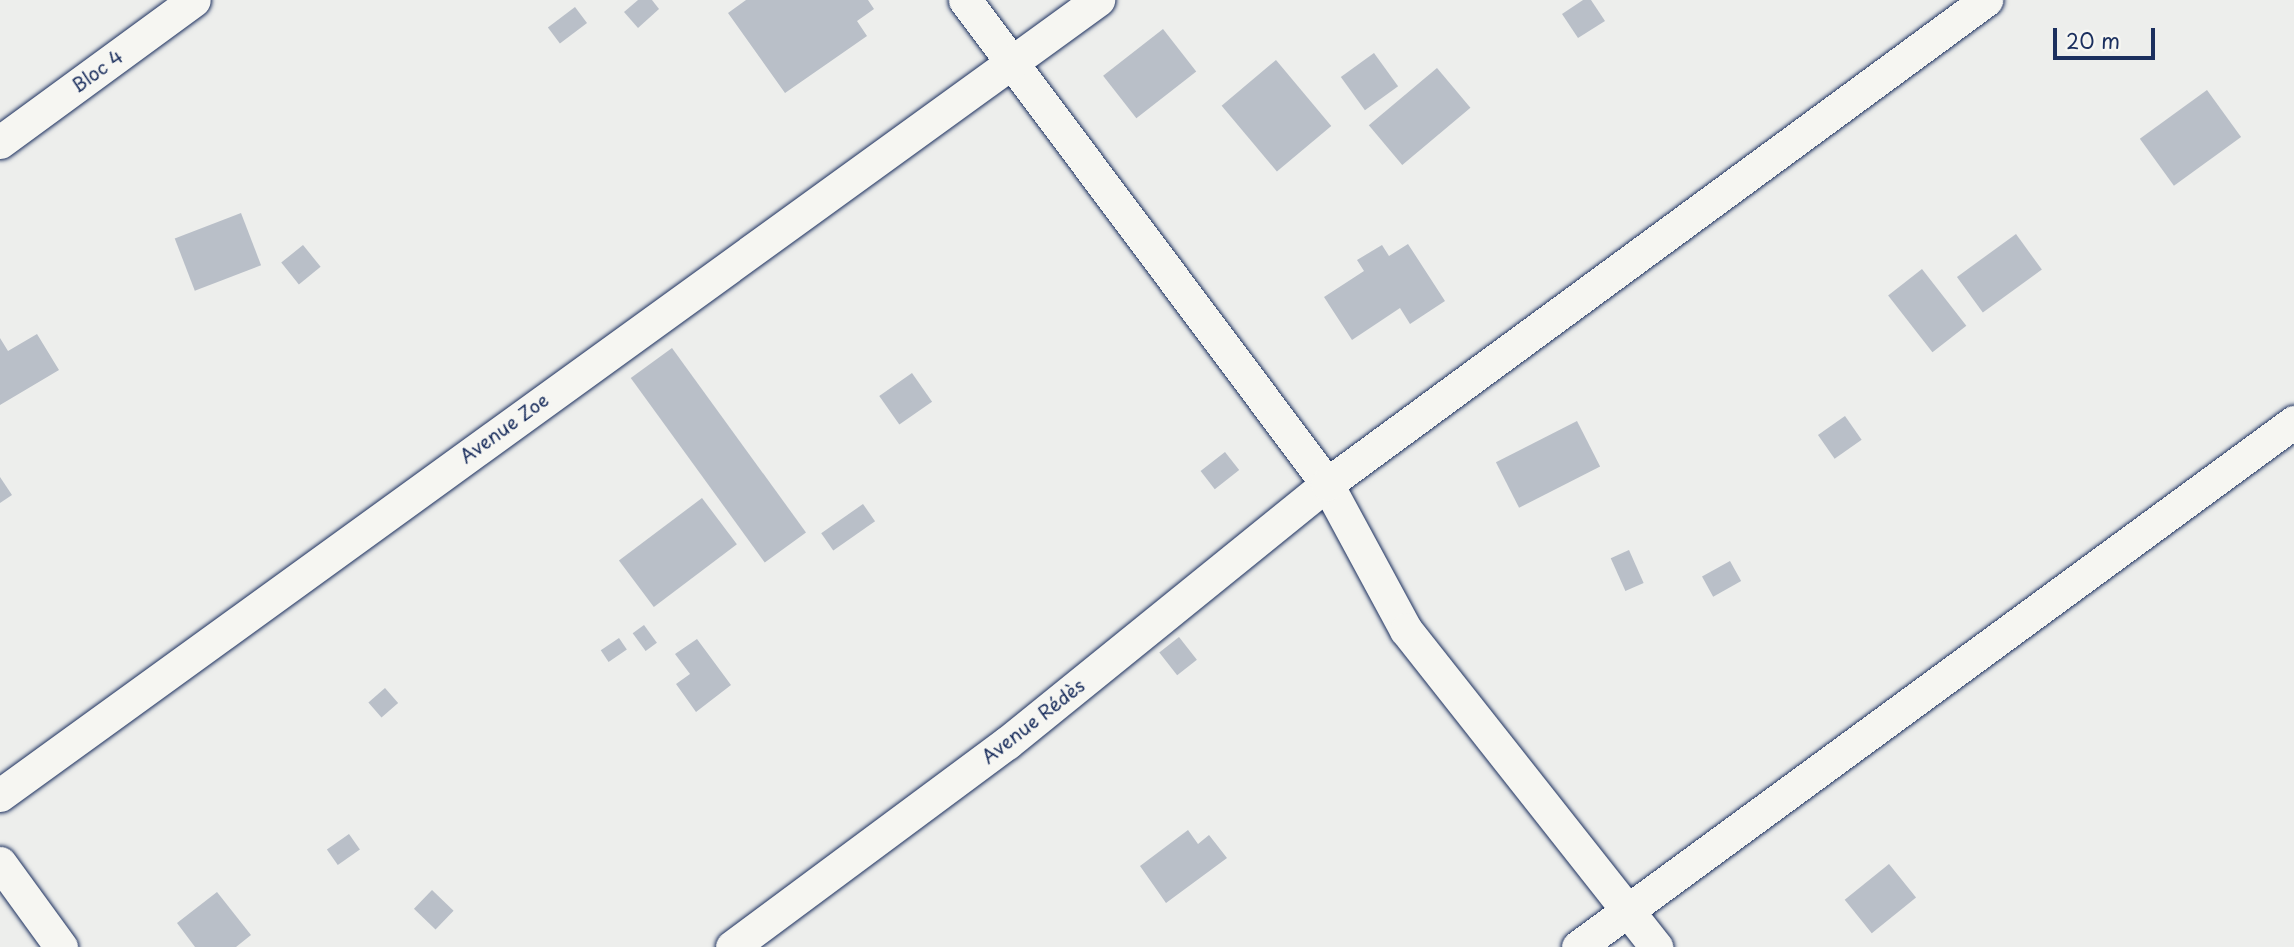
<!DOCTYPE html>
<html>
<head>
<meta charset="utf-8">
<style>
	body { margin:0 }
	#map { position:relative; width:2294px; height:947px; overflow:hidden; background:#edeeec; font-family:"Playpen Sans",sans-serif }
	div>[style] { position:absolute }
	.building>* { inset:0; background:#b9bfc8; transform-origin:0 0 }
	.roads { filter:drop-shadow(0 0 2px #1b2f5e) drop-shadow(0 0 2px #1b2f5e) }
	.minor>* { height:33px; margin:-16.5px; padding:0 16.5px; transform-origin:16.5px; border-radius:16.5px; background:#f6f6f2 }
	span { translate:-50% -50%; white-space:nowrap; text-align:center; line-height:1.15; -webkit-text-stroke:5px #f6f6f2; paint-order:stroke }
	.street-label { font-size:19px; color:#1b2f5e }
	.scale { position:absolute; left:2053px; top:28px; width:102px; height:32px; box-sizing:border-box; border:4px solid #1b2f5e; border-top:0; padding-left:9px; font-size:21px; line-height:24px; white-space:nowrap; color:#1b2f5e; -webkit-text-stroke:5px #f6f6f2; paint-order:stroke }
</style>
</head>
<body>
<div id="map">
	<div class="building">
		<div style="clip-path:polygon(638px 0,652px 0,659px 9px,638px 28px,624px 12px)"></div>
		<div style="clip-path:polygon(746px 0,868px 0,874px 9px,857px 21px,867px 36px,785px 93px,728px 13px)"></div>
		<div style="clip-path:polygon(1583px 0,1591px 0,1605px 21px,1578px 38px,1562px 14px)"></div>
		<div style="left:575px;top:7px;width:20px;height:34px;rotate:53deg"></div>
		<div style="left:1163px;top:29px;width:54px;height:76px;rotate:52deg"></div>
		<div style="left:1374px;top:53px;width:41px;height:41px;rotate:54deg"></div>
		<div style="left:1276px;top:60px;width:86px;height:71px;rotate:50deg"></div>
		<div style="left:1437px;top:68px;width:52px;height:89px;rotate:50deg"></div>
		<div style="left:2207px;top:90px;width:58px;height:83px;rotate:54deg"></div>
		<div style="left:241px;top:213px;width:56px;height:71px;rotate:69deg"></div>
		<div style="left:2016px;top:234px;width:44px;height:73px;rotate:54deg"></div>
		<div style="clip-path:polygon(1408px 244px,1445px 301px,1410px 324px,1400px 308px,1352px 340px,1324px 297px,1364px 271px,1357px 260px,1382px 245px,1389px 256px)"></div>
		<div style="left:303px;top:245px;width:28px;height:28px;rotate:51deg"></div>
		<div style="left:1922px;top:269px;width:72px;height:43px;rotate:52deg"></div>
		<div style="clip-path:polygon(37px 334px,59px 370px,0 405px,0 338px,8px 351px)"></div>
		<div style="left:672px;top:348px;width:228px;height:51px;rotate:54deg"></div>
		<div style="left:912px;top:373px;width:35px;height:40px;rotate:55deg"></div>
		<div style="left:1845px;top:416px;width:29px;height:33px;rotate:55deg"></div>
		<div style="left:1577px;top:421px;width:51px;height:91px;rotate:63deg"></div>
		<div style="left:1225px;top:452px;width:23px;height:31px;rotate:52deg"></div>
		<div style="clip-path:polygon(0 477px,12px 495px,0 503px)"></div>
		<div style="left:702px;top:498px;width:58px;height:104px;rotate:53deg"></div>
		<div style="left:863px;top:504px;width:21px;height:51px;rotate:55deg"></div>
		<div style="left:1629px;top:550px;width:36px;height:20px;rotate:66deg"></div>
		<div style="left:1730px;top:561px;width:23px;height:32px;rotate:61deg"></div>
		<div style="left:644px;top:625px;width:22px;height:14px;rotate:54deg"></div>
		<div style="left:1179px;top:637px;width:29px;height:25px;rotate:52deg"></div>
		<div style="left:619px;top:638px;width:14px;height:22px;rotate:56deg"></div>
		<div style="clip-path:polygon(697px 639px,731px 685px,696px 712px,676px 684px,690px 674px,675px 654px)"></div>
		<div style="left:385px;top:688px;width:20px;height:22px;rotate:49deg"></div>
		<div style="clip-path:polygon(1188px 830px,1198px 844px,1209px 835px,1227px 858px,1166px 903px,1140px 866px)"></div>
		<div style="left:349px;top:834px;width:19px;height:27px;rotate:55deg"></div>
		<div style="left:1889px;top:864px;width:43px;height:57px;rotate:51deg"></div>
		<div style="left:432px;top:890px;width:30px;height:26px;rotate:44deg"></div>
		<div style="clip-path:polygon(217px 892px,251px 935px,236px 947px,195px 947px,177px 923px)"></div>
	</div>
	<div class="roads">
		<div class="minor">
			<div style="left:965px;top:0;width:604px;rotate:53.21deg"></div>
			<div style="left:1327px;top:484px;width:166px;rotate:61.6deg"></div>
			<div style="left:1406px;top:630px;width:404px;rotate:51.7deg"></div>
			<div style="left:0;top:142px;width:240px;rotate:-36.2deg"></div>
			<div style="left:0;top:795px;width:1356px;rotate:-35.91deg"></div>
			<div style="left:0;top:863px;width:104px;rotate:54deg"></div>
			<div style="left:732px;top:947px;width:342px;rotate:-36.6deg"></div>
			<div style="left:1007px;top:743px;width:412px;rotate:-39deg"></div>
			<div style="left:1327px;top:484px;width:818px;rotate:-36.3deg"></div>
			<div style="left:1578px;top:947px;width:888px;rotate:-36.25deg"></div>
		</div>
	</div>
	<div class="street-label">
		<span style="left:97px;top:71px;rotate:-36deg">Bloc 4</span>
		<span style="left:504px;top:428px;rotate:-36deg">Avenue Zoe</span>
		<span style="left:1033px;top:721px;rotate:-38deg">Avenue Rédès</span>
	</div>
	<div class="scale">20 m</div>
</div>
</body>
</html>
